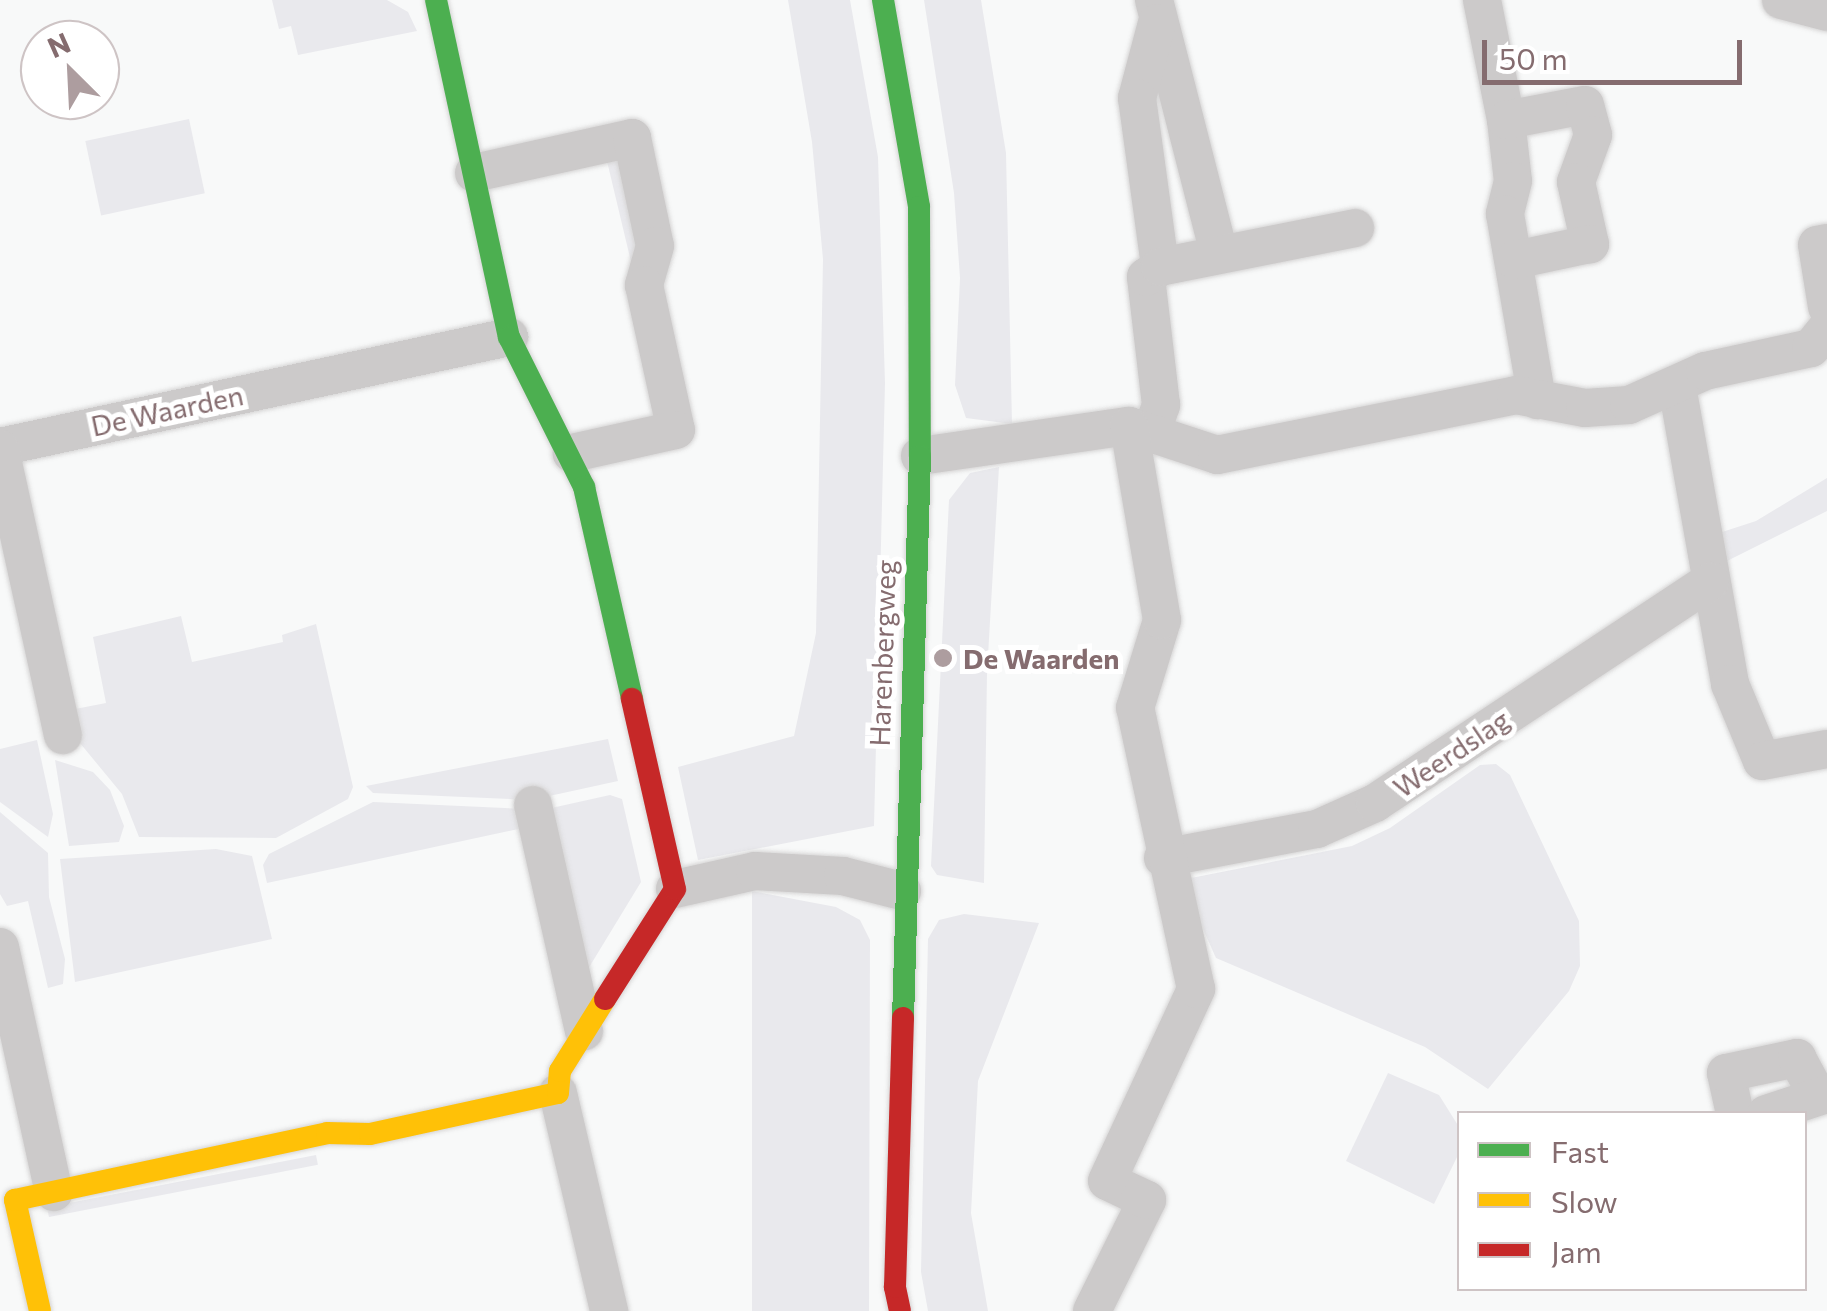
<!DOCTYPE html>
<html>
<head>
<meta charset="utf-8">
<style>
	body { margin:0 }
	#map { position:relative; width:1827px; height:1311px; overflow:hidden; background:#f8f9f9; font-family:Commissioner,sans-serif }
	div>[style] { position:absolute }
	.green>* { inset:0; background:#e9e9ed; transform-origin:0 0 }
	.roads { filter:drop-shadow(0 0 2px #d6d5d5) drop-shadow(0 0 2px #d6d5d5) }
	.street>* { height:38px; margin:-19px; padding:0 19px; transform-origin:19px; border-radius:19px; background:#cccaca }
	.fast>* { height:22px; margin:-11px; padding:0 11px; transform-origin:11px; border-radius:11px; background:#4caf50 }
	.slow>* { height:22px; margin:-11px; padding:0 11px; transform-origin:11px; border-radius:11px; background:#ffc107 }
	.jam>* { height:22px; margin:-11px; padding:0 11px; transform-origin:11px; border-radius:11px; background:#c62828 }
	.dots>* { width:28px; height:28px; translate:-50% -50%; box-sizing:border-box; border:5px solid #fff; border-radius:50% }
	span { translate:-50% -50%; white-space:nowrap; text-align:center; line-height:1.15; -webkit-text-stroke:10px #fff; paint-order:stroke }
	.street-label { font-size:28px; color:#856c6f }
	.poi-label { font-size:28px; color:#856c6f; font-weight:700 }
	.left { translate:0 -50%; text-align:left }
	.legend { position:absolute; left:1457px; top:1111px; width:350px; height:180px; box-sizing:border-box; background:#fff; border:2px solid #cec4c5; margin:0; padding:12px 18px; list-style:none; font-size:30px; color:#856c6f }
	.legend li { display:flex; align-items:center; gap:20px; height:50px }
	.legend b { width:50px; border:2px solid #cec4c5 }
	.north { position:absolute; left:20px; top:20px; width:100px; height:100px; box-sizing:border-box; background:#fff; border:2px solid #cec4c5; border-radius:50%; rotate:336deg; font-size:28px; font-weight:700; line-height:40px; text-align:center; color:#856c6f }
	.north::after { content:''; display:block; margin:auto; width:35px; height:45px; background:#ad9d9f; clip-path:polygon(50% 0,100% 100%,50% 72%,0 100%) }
	.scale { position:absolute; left:1482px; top:40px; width:260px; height:45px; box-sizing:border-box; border:5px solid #856c6f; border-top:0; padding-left:12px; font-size:30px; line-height:35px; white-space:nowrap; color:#856c6f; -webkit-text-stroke:8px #fff; paint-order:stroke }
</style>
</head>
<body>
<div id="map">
	<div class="green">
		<div style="clip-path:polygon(272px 0,387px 0,408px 12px,417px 31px,298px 55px,291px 26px,279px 29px)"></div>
		<div style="clip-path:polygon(788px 0,850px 0,878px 157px,885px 383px,874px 826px,698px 860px,678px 767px,794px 736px,816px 633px,823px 259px,812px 142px)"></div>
		<div style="clip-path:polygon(924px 0,981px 0,1006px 153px,1012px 424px,966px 418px,955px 385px,960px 278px,954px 193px)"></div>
		<div style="left:189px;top:119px;width:76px;height:106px;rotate:78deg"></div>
		<div style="clip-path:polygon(606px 157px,619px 159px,642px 239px,632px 266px)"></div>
		<div style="clip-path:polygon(999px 467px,987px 673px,984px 883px,937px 875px,931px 866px,949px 500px,970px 473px)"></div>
		<div style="clip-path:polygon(1827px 478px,1827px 511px,1719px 565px,1713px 535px,1756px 521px)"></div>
		<div style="clip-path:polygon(181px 616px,192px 662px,283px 642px,282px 635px,316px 624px,353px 787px,348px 799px,276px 838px,139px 837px,122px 794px,75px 737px,70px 710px,106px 703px,93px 637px)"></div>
		<div style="clip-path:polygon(608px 739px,618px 781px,531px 800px,373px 793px,366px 786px)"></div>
		<div style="clip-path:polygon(37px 740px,53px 814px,48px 837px,0 802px,0 749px)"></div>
		<div style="clip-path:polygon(55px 760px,93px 772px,110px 790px,124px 826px,119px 842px,69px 846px)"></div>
		<div style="clip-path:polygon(1496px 764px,1510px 775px,1579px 921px,1580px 966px,1569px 991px,1488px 1089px,1425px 1047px,1216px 958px,1181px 880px,1352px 846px,1390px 828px,1480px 765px)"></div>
		<div style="clip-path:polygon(610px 795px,622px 799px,641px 882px,585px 974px,547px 809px)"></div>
		<div style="clip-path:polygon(373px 802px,524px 809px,528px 827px,267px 883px,263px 865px,269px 854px)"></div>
		<div style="clip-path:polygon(0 812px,48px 853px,49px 897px,65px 959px,63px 984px,48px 988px,28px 901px,7px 906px,0 894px)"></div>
		<div style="clip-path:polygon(216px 849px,252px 856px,272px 939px,75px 982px,60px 859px)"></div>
		<div style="clip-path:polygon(752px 891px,836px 907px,860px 920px,870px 940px,869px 1311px,752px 1311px)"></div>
		<div style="clip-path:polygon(964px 914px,1039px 923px,978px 1081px,971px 1213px,988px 1311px,928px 1311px,921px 1272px,928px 939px,939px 920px)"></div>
		<div style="clip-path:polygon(1388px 1073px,1439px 1095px,1459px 1127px,1459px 1153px,1434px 1204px,1346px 1161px)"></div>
		<div style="left:316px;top:1155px;width:10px;height:274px;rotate:79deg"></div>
	</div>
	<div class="roads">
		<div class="street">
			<div style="left:1154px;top:0;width:262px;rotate:75.6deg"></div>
			<div style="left:1482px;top:0;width:122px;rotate:78.7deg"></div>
			<div style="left:1506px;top:120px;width:61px;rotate:83.5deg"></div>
			<div style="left:1513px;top:181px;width:34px;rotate:104deg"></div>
			<div style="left:1505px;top:214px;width:189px;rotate:80.2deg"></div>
			<div style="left:1781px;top:0;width:48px;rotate:14.6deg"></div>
			<div style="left:1157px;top:23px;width:78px;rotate:104.9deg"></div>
			<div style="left:1137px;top:98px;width:171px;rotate:82.2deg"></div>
			<div style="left:1506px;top:120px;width:80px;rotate:-10.8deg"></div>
			<div style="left:1585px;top:105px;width:31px;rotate:75deg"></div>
			<div style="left:1593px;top:135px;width:50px;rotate:109.9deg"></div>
			<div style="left:1576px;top:182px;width:64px;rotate:77.3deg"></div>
			<div style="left:1590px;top:244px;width:77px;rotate:168deg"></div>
			<div style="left:474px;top:173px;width:162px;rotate:-12.5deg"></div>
			<div style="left:632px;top:138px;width:110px;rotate:78deg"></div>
			<div style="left:655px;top:246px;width:41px;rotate:105.8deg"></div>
			<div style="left:644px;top:285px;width:148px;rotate:77.6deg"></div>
			<div style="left:676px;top:430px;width:107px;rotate:167.5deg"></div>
			<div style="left:1827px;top:243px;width:10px;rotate:169deg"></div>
			<div style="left:1817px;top:245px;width:63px;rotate:80.8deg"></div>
			<div style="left:1677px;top:386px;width:303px;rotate:79.9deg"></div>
			<div style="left:1730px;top:684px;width:83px;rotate:67.4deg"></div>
			<div style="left:1762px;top:761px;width:66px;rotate:-10.5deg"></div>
			<div style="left:1152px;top:430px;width:27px;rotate:-70deg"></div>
			<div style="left:1161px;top:405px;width:129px;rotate:-96.7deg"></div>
			<div style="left:1146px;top:277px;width:17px;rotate:-36deg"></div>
			<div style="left:1160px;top:267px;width:199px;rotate:-11.3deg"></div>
			<div style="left:0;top:447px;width:521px;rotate:-12.19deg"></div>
			<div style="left:0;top:449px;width:293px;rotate:77.6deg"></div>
			<div style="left:920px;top:456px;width:211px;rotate:-8.2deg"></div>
			<div style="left:1129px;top:426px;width:93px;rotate:18.2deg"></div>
			<div style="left:1217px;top:455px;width:305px;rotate:-11.3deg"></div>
			<div style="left:1516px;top:395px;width:70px;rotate:10.7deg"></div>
			<div style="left:1585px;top:408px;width:44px;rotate:-3.9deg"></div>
			<div style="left:1629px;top:405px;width:83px;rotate:-24.1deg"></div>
			<div style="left:1705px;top:371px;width:108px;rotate:-12.2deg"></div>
			<div style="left:1811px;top:348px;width:26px;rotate:-51deg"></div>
			<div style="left:533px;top:805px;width:232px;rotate:77.3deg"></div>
			<div style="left:1163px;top:858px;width:157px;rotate:-10.7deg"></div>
			<div style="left:1317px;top:829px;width:64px;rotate:-24.1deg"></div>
			<div style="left:1375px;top:803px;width:402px;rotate:-33.5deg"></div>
			<div style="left:675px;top:889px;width:82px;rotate:-12.7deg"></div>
			<div style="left:755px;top:871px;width:88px;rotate:3.3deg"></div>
			<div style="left:843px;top:876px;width:61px;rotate:14.3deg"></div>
			<div style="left:0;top:947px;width:251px;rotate:77.6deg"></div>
			<div style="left:558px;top:1093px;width:224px;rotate:76.8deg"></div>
			<div style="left:1735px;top:1114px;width:42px;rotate:-102.4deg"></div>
			<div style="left:1726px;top:1073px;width:73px;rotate:-11.9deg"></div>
			<div style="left:1797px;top:1058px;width:42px;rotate:61.6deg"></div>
			<div style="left:1766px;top:1114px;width:64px;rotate:-18.2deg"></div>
			<div style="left:1092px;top:1311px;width:124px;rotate:-63.6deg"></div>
			<div style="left:1147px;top:1200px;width:44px;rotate:-154.6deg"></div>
			<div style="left:1107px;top:1181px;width:212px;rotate:-65.1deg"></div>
			<div style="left:1196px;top:989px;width:288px;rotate:-102.2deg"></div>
			<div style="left:1135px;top:708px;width:92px;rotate:-72.9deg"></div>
			<div style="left:1162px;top:620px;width:197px;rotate:-99.7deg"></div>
		</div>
		<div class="fast">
			<div style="left:436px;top:0;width:345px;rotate:77.8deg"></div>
			<div style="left:509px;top:337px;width:168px;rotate:63.4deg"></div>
			<div style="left:584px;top:487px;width:217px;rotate:77.2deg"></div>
			<div style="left:883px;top:0;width:210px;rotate:80.1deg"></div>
			<div style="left:919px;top:207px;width:249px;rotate:89.8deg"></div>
			<div style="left:920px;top:456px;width:562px;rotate:91.73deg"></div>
		</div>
		<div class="slow">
			<div style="left:40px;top:1311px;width:114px;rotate:-102.7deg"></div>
			<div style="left:15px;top:1200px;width:319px;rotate:-12.1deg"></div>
			<div style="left:327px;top:1133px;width:43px;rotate:1.3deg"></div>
			<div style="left:370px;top:1134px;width:192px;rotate:-12.3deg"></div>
			<div style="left:558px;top:1093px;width:22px;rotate:-85deg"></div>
			<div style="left:560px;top:1071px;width:85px;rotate:-58deg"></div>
		</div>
		<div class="jam">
			<div style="left:605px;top:999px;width:130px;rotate:-57.5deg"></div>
			<div style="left:675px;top:889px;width:195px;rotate:-102.8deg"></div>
			<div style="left:900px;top:1311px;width:25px;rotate:-102deg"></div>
			<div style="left:895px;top:1287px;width:269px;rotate:-88.3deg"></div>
		</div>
	</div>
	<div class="dots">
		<div style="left:943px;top:658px;background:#ad9d9f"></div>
	</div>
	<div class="street-label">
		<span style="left:167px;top:410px;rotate:-12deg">De Waarden</span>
		<span style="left:882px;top:653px;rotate:-88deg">Harenbergweg</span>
		<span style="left:1451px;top:753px;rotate:-34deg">Weerdslag</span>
	</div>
	<div class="poi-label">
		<span class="left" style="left:963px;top:658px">De Waarden</span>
	</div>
	<ul class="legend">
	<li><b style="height:12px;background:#4caf50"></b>Fast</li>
	<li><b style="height:12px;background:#ffc107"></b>Slow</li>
	<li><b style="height:12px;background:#c62828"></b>Jam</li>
	</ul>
	<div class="north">N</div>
	<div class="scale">50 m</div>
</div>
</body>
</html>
